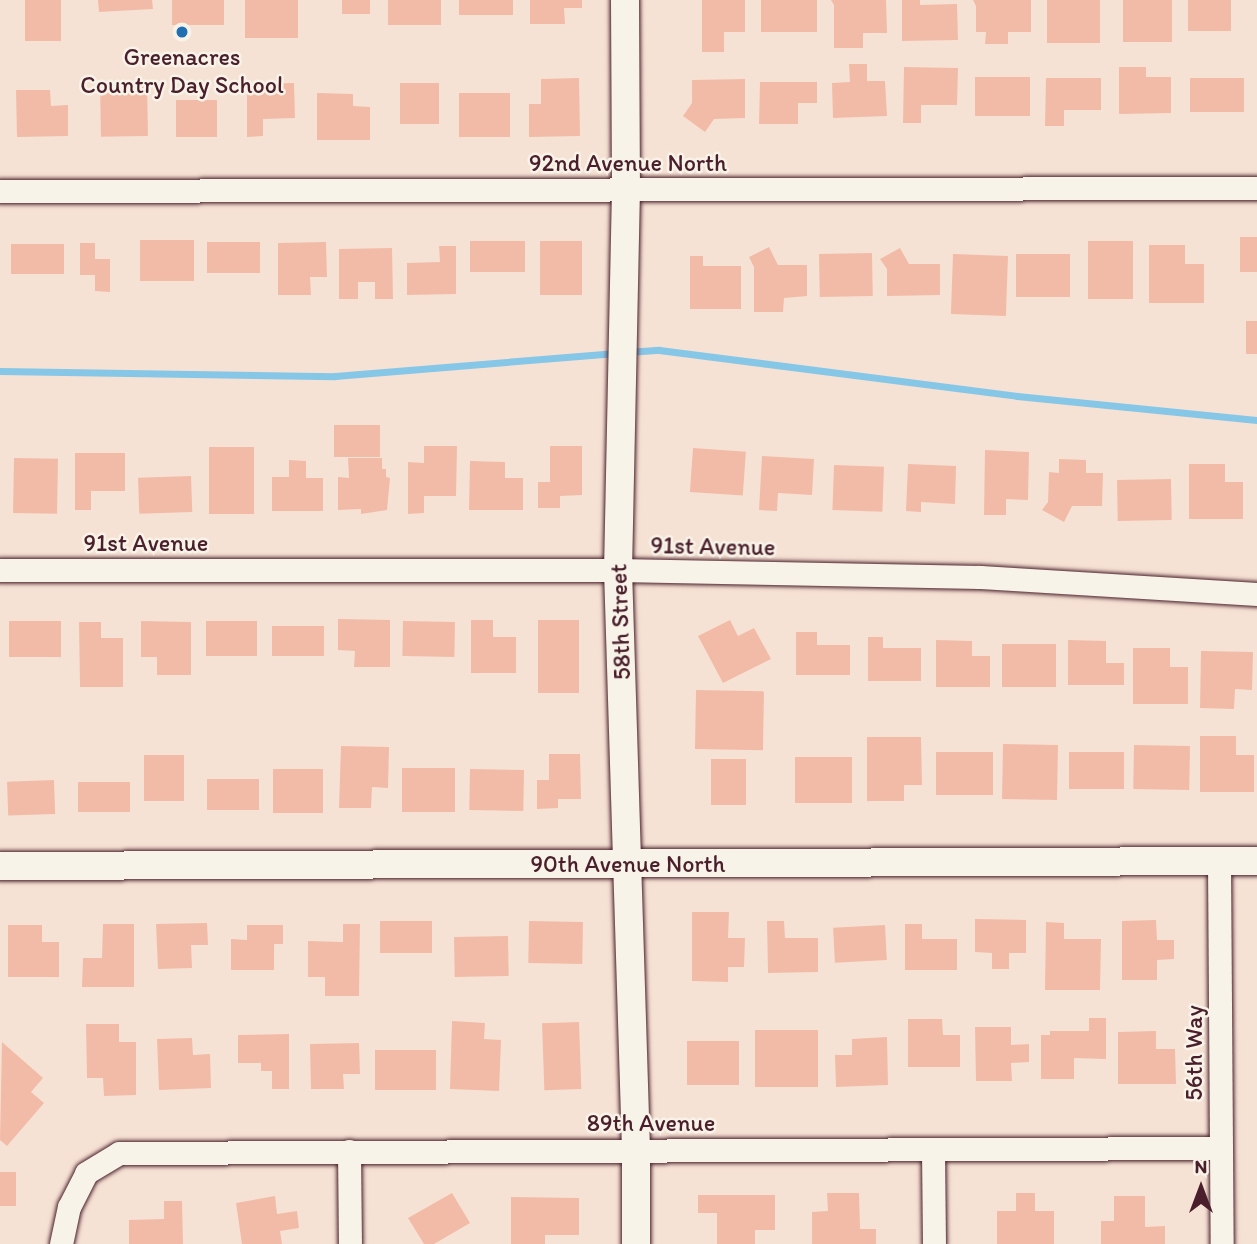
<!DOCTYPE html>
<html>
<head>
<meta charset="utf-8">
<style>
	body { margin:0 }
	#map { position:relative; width:1257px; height:1244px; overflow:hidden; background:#f6e2d4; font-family:Itim,sans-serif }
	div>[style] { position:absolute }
	.stream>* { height:7px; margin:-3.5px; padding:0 3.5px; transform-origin:3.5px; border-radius:3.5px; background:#86c7e7 }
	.building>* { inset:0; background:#f2bba7; transform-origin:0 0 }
	.roads { filter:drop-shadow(0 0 2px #4a1f2b) drop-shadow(0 0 2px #4a1f2b) }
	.minor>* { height:23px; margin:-11.5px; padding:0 11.5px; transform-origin:11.5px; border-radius:11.5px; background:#f7f3e8 }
	.tertiary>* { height:28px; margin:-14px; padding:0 14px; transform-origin:14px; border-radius:14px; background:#f7f3e8 }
	.dots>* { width:19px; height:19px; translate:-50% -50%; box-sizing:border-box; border:4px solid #f7f3e8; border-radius:50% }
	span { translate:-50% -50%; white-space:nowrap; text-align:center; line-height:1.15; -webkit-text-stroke:5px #f7f3e8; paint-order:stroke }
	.poi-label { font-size:24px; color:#4a1f2b }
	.street-label { font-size:24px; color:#4a1f2b }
	.north { position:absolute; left:1166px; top:1153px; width:70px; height:70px; -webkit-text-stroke:5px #f7f3e8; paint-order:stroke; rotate:0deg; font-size:19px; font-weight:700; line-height:28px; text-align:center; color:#4a1f2b }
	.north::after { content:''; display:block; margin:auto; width:24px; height:32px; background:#4a1f2b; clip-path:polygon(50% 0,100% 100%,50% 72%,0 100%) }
</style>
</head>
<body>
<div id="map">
	<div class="stream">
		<div style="left:628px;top:352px;width:31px;rotate:-4deg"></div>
		<div style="left:659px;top:350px;width:361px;rotate:7.3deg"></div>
		<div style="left:1017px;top:396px;width:241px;rotate:5.7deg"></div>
		<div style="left:0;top:371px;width:335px;rotate:0.9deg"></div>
		<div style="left:335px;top:376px;width:282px;rotate:-4.7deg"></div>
	</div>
	<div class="building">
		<div style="left:25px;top:0;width:36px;height:41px"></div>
		<div style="clip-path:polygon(98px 0,152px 0,153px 9px,99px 12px)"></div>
		<div style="left:172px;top:0;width:52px;height:25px"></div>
		<div style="left:245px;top:0;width:53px;height:38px"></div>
		<div style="left:342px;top:0;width:28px;height:14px"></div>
		<div style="left:388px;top:0;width:53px;height:25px"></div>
		<div style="left:459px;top:0;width:54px;height:15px"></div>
		<div style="clip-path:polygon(530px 0,582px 0,582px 8px,564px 8px,565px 24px,530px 24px)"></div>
		<div style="clip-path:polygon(702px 0,745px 0,745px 32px,724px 32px,724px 52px,702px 52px)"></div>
		<div style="left:761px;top:0;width:56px;height:32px"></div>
		<div style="clip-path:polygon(831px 0,886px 0,887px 33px,863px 33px,863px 48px,834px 48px,834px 5px)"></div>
		<div style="clip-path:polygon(902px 0,920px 0,920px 5px,957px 4px,958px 40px,902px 41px)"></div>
		<div style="clip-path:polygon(973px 0,1031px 0,1031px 32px,1008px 32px,1008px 44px,985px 44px,986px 32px,976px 32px,976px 6px)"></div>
		<div style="left:1047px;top:0;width:53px;height:43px"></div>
		<div style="left:1123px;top:0;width:49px;height:42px"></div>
		<div style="left:1188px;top:0;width:43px;height:31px"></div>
		<div style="clip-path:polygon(849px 64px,867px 64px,867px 81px,885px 81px,887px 116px,833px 118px,832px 83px,850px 82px)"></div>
		<div style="clip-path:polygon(904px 67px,958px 68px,957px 105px,921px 105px,921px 123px,903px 123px)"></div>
		<div style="clip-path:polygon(1119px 67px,1146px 67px,1146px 77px,1171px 77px,1171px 113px,1119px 114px)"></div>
		<div style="left:1030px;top:77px;width:39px;height:55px;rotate:90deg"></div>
		<div style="clip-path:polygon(579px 78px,580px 136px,529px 137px,529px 104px,541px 104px,541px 79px)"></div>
		<div style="clip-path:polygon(1046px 78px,1101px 78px,1101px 110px,1064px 110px,1064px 126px,1045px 126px)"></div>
		<div style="left:1190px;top:78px;width:54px;height:34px"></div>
		<div style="clip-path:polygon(745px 79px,745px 118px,714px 119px,705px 132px,683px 116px,692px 103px,692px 80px)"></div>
		<div style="left:147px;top:82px;width:54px;height:47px;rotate:89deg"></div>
		<div style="clip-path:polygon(760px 82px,817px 82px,817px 103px,798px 103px,798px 124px,759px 124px)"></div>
		<div style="clip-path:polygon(294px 83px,295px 118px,263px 119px,263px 136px,247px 137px,247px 84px)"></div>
		<div style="left:439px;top:83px;width:41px;height:39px;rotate:90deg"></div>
		<div style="clip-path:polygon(16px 90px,50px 90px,51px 106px,68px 105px,68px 136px,17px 137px)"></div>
		<div style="clip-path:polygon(317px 93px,353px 94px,353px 106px,370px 107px,370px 140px,317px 140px)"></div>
		<div style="left:510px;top:93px;width:44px;height:51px;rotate:90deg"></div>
		<div style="left:217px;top:100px;width:37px;height:41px;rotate:90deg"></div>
		<div style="left:1240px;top:237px;width:17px;height:35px"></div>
		<div style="left:140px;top:240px;width:54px;height:41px"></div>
		<div style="left:470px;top:241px;width:55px;height:31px"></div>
		<div style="left:582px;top:241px;width:54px;height:42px;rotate:90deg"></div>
		<div style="left:1088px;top:241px;width:45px;height:58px"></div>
		<div style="left:260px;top:242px;width:31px;height:53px;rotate:90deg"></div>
		<div style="clip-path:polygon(326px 242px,327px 277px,310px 277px,311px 295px,278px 295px,278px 243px)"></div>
		<div style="clip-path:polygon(80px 243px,95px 243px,95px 259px,110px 259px,110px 292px,95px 291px,95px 275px,80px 275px)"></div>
		<div style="left:11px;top:244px;width:53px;height:30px"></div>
		<div style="clip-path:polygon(1149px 245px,1185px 245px,1185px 264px,1204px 264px,1204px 303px,1149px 303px)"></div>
		<div style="clip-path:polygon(439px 246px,456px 246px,456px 294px,407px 295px,407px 263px,440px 262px)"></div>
		<div style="clip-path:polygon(769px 247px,778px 265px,807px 265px,807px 296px,784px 298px,783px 312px,754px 312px,754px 267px,749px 257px)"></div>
		<div style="clip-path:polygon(392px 248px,393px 299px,375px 299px,375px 282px,358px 282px,358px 299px,339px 299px,339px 249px)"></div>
		<div style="clip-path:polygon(900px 248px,909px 264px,940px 264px,940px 295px,887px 296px,887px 269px,880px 259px)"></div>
		<div style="left:872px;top:253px;width:43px;height:53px;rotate:89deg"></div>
		<div style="left:953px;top:254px;width:55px;height:60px;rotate:2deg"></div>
		<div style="left:1016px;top:254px;width:54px;height:43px"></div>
		<div style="clip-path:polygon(690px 256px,703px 256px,703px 266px,741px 266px,741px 309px,690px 309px)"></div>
		<div style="left:1246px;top:321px;width:11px;height:33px"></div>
		<div style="left:334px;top:425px;width:46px;height:32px"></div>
		<div style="clip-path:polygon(424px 446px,457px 446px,456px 496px,424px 496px,424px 513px,408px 514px,408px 462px,424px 463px)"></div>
		<div style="clip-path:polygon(550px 446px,582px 446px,582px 495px,560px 496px,560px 508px,538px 508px,538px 482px,550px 482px)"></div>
		<div style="left:209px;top:447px;width:45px;height:67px"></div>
		<div style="left:693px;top:448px;width:53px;height:44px;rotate:4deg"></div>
		<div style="clip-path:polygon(985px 450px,1029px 452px,1028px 500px,1006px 499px,1006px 515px,984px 515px)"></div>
		<div style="clip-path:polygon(75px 453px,125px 453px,125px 491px,91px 491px,91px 510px,75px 510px)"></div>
		<div style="clip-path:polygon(762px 456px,814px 459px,812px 495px,778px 493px,777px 511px,759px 510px)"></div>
		<div style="left:14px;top:458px;width:44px;height:55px;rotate:1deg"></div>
		<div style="clip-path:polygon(348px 458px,382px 458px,382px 469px,386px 469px,386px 477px,390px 478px,387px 510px,361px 514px,361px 509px,338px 510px,338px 477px,349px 478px)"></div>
		<div style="clip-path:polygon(1059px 459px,1086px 460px,1086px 473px,1103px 473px,1102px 506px,1072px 506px,1064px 522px,1042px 510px,1048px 502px,1049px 472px,1059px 473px)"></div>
		<div style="clip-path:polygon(289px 460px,306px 461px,306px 478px,323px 478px,323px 511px,272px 511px,272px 477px,289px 477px)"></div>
		<div style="clip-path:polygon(470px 461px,505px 462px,505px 478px,523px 478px,523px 510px,469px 510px)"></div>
		<div style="clip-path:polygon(908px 464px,956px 466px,955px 504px,921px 502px,921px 512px,906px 511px)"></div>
		<div style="clip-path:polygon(1189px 464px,1225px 464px,1225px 482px,1243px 482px,1243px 519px,1189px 519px)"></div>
		<div style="left:834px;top:465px;width:50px;height:45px;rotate:2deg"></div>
		<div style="left:191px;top:476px;width:36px;height:53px;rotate:88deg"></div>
		<div style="left:1171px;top:479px;width:41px;height:54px;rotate:89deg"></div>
		<div style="clip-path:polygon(338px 619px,390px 620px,390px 667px,354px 667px,355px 651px,338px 650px)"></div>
		<div style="clip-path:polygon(471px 620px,493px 620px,493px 637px,516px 637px,516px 673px,471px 673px)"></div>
		<div style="left:538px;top:620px;width:41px;height:73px"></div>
		<div style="clip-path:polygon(730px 620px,738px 636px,754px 628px,771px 659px,723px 683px,698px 636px)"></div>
		<div style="left:9px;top:621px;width:52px;height:36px"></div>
		<div style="clip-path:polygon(141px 621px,191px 622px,191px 675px,157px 675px,157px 657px,141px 657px)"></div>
		<div style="left:206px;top:621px;width:51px;height:35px"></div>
		<div style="left:403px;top:621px;width:52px;height:35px;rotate:1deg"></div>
		<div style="clip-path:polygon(79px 622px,101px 622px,101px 638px,123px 638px,123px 687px,80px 687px)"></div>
		<div style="left:272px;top:626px;width:52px;height:30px"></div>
		<div style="clip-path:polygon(796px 632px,817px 632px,817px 645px,850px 645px,850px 675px,796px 675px)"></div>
		<div style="clip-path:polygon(868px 637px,883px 637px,883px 648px,921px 648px,921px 681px,868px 681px)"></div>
		<div style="clip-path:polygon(936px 640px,972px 641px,972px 656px,990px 656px,990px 687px,936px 687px)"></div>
		<div style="clip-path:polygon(1068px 640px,1106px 641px,1106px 663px,1124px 663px,1124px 685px,1068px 685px)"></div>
		<div style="left:1002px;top:644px;width:54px;height:43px"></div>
		<div style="clip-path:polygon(1133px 648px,1170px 648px,1170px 667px,1188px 667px,1188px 704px,1133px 704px)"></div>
		<div style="clip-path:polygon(1201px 651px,1253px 652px,1252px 690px,1235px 689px,1234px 709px,1200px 708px)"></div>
		<div style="left:696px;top:690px;width:68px;height:59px;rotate:1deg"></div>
		<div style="clip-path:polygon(1200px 736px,1236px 736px,1236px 755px,1254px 755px,1254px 792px,1200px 792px)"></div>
		<div style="clip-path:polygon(867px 737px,921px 737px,922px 785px,904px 785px,904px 801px,867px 801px)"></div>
		<div style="left:1003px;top:744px;width:55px;height:55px;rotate:1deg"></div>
		<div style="left:1134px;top:745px;width:56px;height:44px;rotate:1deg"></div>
		<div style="clip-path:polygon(341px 746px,389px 747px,388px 788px,372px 787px,371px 808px,339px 808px)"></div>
		<div style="left:936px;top:752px;width:57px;height:43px"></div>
		<div style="left:1069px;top:752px;width:55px;height:37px"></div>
		<div style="clip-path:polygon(549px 754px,580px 754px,581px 799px,558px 799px,558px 808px,537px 809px,537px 780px,549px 780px)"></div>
		<div style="left:144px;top:755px;width:40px;height:46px"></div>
		<div style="left:795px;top:757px;width:57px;height:46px"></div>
		<div style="left:711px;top:759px;width:35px;height:46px"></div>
		<div style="left:402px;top:768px;width:53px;height:44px"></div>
		<div style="left:323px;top:769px;width:44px;height:50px;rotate:90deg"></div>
		<div style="left:470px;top:769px;width:54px;height:41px;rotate:1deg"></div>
		<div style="left:207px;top:779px;width:52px;height:31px"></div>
		<div style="left:54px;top:780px;width:34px;height:47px;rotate:88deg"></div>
		<div style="left:78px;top:782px;width:52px;height:30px"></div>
		<div style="clip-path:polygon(692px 912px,729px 912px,728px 938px,745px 938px,744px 967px,728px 967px,728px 982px,692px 981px)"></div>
		<div style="clip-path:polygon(975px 919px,1026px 920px,1026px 953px,1009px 953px,1009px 969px,992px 969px,992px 953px,975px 952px)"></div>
		<div style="clip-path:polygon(1156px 920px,1157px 940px,1174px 940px,1174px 959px,1157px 960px,1157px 980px,1122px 980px,1122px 921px)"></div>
		<div style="left:380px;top:921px;width:52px;height:32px"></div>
		<div style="left:529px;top:921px;width:54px;height:42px;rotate:1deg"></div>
		<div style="clip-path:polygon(767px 921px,784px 921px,785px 938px,818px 938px,818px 972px,768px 973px)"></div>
		<div style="clip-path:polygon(1046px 922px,1064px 923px,1064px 939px,1101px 939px,1100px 990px,1045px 990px)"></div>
		<div style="clip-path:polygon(207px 923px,208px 945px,191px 945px,192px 968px,158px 969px,156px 924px)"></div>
		<div style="clip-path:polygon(103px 924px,134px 924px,134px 987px,82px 987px,83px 958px,102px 958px)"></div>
		<div style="clip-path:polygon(343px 924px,360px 924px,359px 996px,325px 996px,325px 977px,308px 977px,308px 941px,343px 942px)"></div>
		<div style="clip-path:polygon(905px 924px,922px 924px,922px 939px,957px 939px,957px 970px,905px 970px)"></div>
		<div style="clip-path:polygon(8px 925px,42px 925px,42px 942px,59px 942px,59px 977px,8px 977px)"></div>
		<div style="clip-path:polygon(247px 925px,283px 925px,283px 944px,274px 944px,274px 970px,231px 970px,231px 939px,247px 940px)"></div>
		<div style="left:885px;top:925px;width:35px;height:52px;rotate:87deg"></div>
		<div style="left:508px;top:936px;width:40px;height:54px;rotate:89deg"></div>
		<div style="clip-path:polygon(1089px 1018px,1106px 1018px,1106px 1059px,1074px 1058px,1074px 1079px,1041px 1079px,1041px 1035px,1050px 1035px,1050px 1031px,1089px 1031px)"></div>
		<div style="clip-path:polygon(908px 1019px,942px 1019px,943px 1035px,960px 1035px,960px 1067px,908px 1067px)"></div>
		<div style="clip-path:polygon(452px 1021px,485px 1023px,484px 1039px,501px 1040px,499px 1091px,450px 1089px)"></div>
		<div style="left:579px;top:1022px;width:67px;height:37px;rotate:88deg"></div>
		<div style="clip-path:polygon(86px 1024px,119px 1024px,119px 1042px,136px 1042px,136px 1095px,104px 1096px,103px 1078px,87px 1078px)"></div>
		<div style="clip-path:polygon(975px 1027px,1011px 1027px,1011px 1045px,1029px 1044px,1029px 1062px,1011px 1063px,1012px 1081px,976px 1081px)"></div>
		<div style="left:755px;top:1030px;width:63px;height:57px"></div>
		<div style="clip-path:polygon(1156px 1031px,1156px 1049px,1175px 1049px,1176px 1084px,1118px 1084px,1118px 1032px)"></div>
		<div style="clip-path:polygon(289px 1034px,289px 1089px,272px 1089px,272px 1071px,261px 1071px,261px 1063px,238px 1063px,238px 1035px)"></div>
		<div style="clip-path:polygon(887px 1037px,888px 1085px,836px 1087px,835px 1055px,852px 1055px,852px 1039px)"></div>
		<div style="clip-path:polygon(192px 1038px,193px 1055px,210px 1054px,211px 1088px,159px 1090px,157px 1039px)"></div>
		<div style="left:687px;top:1041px;width:52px;height:44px"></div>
		<div style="clip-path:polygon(2px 1042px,43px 1078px,31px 1092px,44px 1103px,7px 1146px,0 1140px)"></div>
		<div style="clip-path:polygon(359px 1043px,360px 1074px,343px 1074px,344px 1089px,311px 1089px,310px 1044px)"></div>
		<div style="left:436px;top:1050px;width:40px;height:61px;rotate:90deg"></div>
		<div style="left:0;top:1172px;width:16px;height:34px"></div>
		<div style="clip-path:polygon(452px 1193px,470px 1223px,434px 1244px,424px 1244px,408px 1218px)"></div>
		<div style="clip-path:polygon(827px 1193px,859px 1193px,860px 1229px,876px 1229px,876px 1244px,812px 1244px,812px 1212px,828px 1211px)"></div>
		<div style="clip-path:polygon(1016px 1193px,1035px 1193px,1035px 1211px,1054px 1211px,1054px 1244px,997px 1244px,997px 1211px,1016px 1211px)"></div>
		<div style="clip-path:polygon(698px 1195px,775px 1195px,775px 1230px,755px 1230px,755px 1244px,717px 1244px,717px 1213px,698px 1213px)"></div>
		<div style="clip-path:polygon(275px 1196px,277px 1214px,297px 1211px,299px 1228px,280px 1231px,282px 1244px,242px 1244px,236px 1203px)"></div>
		<div style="clip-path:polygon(1114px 1196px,1145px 1196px,1145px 1227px,1165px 1226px,1165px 1244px,1101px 1244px,1101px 1221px,1114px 1221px)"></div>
		<div style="clip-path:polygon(511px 1197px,579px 1198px,579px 1235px,545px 1235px,545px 1244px,511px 1244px)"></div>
		<div style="clip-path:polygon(164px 1201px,182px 1201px,183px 1244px,129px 1244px,129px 1220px,164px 1219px)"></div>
	</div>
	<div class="roads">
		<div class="minor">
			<div style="left:0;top:191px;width:1257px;rotate:-0.14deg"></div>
			<div style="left:0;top:570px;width:618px"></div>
			<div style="left:618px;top:570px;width:362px;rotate:1.1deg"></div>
			<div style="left:980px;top:577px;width:278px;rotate:3.5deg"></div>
			<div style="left:1219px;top:861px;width:383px;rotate:89.6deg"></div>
			<div style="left:933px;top:1150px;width:94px;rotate:89.4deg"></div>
			<div style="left:349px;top:1151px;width:93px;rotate:89.4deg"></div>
			<div style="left:61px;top:1244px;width:38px;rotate:-78deg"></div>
			<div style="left:69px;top:1207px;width:38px;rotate:-63deg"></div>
			<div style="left:86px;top:1173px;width:39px;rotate:-31deg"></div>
			<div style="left:119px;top:1153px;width:1102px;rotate:-0.26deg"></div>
		</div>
		<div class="tertiary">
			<div style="left:625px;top:0;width:189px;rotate:89.7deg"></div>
			<div style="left:626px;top:189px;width:381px;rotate:91.2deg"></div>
			<div style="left:618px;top:570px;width:579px;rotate:88.22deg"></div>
			<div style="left:636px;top:1149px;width:95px;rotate:90deg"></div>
			<div style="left:0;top:866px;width:1257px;rotate:-0.23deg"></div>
		</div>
	</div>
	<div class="dots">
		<div style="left:182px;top:32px;background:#1f6fb2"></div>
	</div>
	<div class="poi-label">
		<span style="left:182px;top:71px">Greenacres<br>Country Day School</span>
	</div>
	<div class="street-label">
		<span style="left:628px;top:163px">92nd Avenue North</span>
		<span style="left:146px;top:543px">91st Avenue</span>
		<span style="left:713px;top:546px;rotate:1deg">91st Avenue</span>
		<span style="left:620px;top:622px;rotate:-92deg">58th Street</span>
		<span style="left:628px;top:864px">90th Avenue North</span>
		<span style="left:1194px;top:1053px;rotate:-90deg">56th Way</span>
		<span style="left:651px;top:1123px">89th Avenue</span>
	</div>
	<div class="north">N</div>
</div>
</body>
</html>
